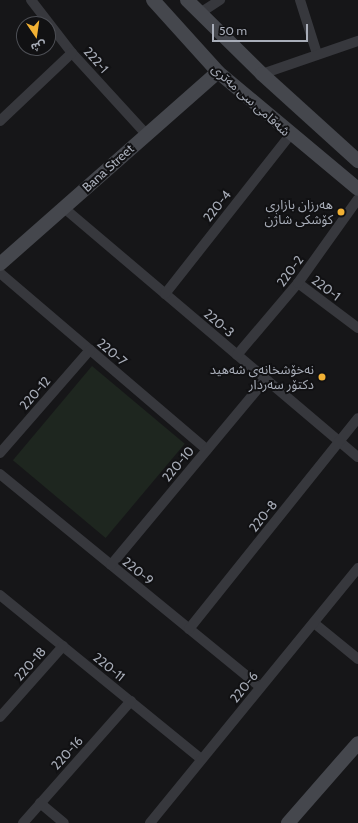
<!DOCTYPE html>
<html>
<head>
<meta charset="utf-8">
<style>
	body { margin:0 }
	#map { position:relative; width:358px; height:823px; overflow:hidden; background:#161618; font-family:Cabin,"Noto Sans Arabic",sans-serif }
	div>[style] { position:absolute }
	.green>* { inset:0; background:#1e261f; transform-origin:0 0 }
	.street>* { height:10px; margin:-5px; padding:0 5px; transform-origin:5px; border-radius:5px; background:#37383d }
	.secondary>* { height:14px; margin:-7px; padding:0 7px; transform-origin:7px; border-radius:7px; background:#45474d }
	.dots>* { width:11px; height:11px; translate:-50% -50%; box-sizing:border-box; border:2px solid #111113; border-radius:50% }
	span { translate:-50% -50%; white-space:nowrap; text-align:center; line-height:1.15; -webkit-text-stroke:4px #111113; paint-order:stroke }
	.street-label { font-size:13px; color:#a8adb8 }
	.poi-label { font-size:13px; color:#a8adb8 }
	.right { translate:-100% -50%; text-align:right }
	.north { position:absolute; left:16px; top:16px; width:40px; height:40px; box-sizing:border-box; background:#111113; border:1px solid #4d4f55; border-radius:50%; rotate:167deg; font-size:11px; font-weight:700; line-height:16px; text-align:center; color:#a8adb8 }
	.north::after { content:''; display:block; margin:auto; width:14px; height:18px; background:#f2b134; clip-path:polygon(50% 0,100% 100%,50% 72%,0 100%) }
	.scale { position:absolute; left:212px; top:24px; width:96px; height:18px; box-sizing:border-box; border:2px solid #a8adb8; border-top:0; padding-left:5px; font-size:12px; line-height:14px; white-space:nowrap; color:#a8adb8; -webkit-text-stroke:3px #111113; paint-order:stroke }
</style>
</head>
<body>
<div id="map">
	<div class="green">
		<div style="left:92px;top:366px;width:121px;height:123px;rotate:40deg"></div>
	</div>
	<div class="street">
		<div style="left:31px;top:0;width:67px;rotate:52.3deg"></div>
		<div style="left:72px;top:53px;width:110px;rotate:47.6deg"></div>
		<div style="left:300px;top:0;width:57px;rotate:72.5deg"></div>
		<div style="left:200px;top:13px;width:24px;rotate:-33deg"></div>
		<div style="left:262px;top:74px;width:102px;rotate:-19deg"></div>
		<div style="left:0;top:121px;width:99px;rotate:-43.4deg"></div>
		<div style="left:64px;top:208px;width:385px;rotate:40.3deg"></div>
		<div style="left:0;top:273px;width:272px;rotate:40.5deg"></div>
		<div style="left:298px;top:283px;width:75px;rotate:36.9deg"></div>
		<div style="left:165px;top:294px;width:202px;rotate:-51.8deg"></div>
		<div style="left:237px;top:355px;width:94px;rotate:-49.7deg"></div>
		<div style="left:298px;top:283px;width:103px;rotate:-54.5deg"></div>
		<div style="left:0;top:453px;width:137px;rotate:-48.9deg"></div>
		<div style="left:0;top:474px;width:336px;rotate:39.3deg"></div>
		<div style="left:111px;top:565px;width:242px;rotate:-50.2deg"></div>
		<div style="left:0;top:595px;width:259px;rotate:39.2deg"></div>
		<div style="left:314px;top:623px;width:57px;rotate:39.3deg"></div>
		<div style="left:189px;top:629px;width:270px;rotate:-51.3deg"></div>
		<div style="left:0;top:717px;width:95px;rotate:-48.4deg"></div>
		<div style="left:40px;top:803px;width:31px;rotate:40deg"></div>
		<div style="left:23px;top:823px;width:163px;rotate:-48.5deg"></div>
		<div style="left:150px;top:823px;width:329px;rotate:-50.8deg"></div>
	</div>
	<div class="secondary">
		<div style="left:153px;top:0;width:97px;rotate:47.9deg"></div>
		<div style="left:218px;top:72px;width:182px;rotate:39.9deg"></div>
		<div style="left:187px;top:0;width:105px;rotate:44.6deg"></div>
		<div style="left:262px;top:74px;width:130px;rotate:42.2deg"></div>
		<div style="left:0;top:264px;width:290px;rotate:-41.4deg"></div>
		<div style="left:288px;top:823px;width:106px;rotate:-48.8deg"></div>
	</div>
	<div class="dots">
		<div style="left:341px;top:212px;background:#f2b134"></div>
		<div style="left:322px;top:377px;background:#f2b134"></div>
	</div>
	<div class="street-label">
		<span style="left:96px;top:60px;rotate:48deg">222-1</span>
		<span style="left:251px;top:100px;rotate:42deg">شەقامی سی مەتری</span>
		<span style="left:108px;top:168px;rotate:-42deg">Bana Street</span>
		<span style="left:217px;top:206px;rotate:-52deg">220-4</span>
		<span style="left:290px;top:271px;rotate:-53deg">220-2</span>
		<span style="left:326px;top:288px;rotate:37deg">220-1</span>
		<span style="left:219px;top:323px;rotate:40deg">220-3</span>
		<span style="left:112px;top:352px;rotate:40deg">220-7</span>
		<span style="left:35px;top:393px;rotate:-49deg">220-12</span>
		<span style="left:178px;top:464px;rotate:-50deg">220-10</span>
		<span style="left:263px;top:516px;rotate:-51deg">220-8</span>
		<span style="left:138px;top:571px;rotate:39deg">220-9</span>
		<span style="left:30px;top:664px;rotate:-49deg">220-18</span>
		<span style="left:109px;top:667px;rotate:39deg">220-11</span>
		<span style="left:244px;top:687px;rotate:-51deg">220-6</span>
		<span style="left:67px;top:753px;rotate:-48deg">220-16</span>
	</div>
	<div class="poi-label">
		<span class="right" style="left:333px;top:212px">ھەرزان بازاڕی<br>كۆشكی شاژن</span>
		<span class="right" style="left:314px;top:377px">نەخۆشخانەی شەهید<br>دکتۆر سەردار</span>
	</div>
	<div class="north">ش</div>
	<div class="scale">50 m</div>
</div>
</body>
</html>
